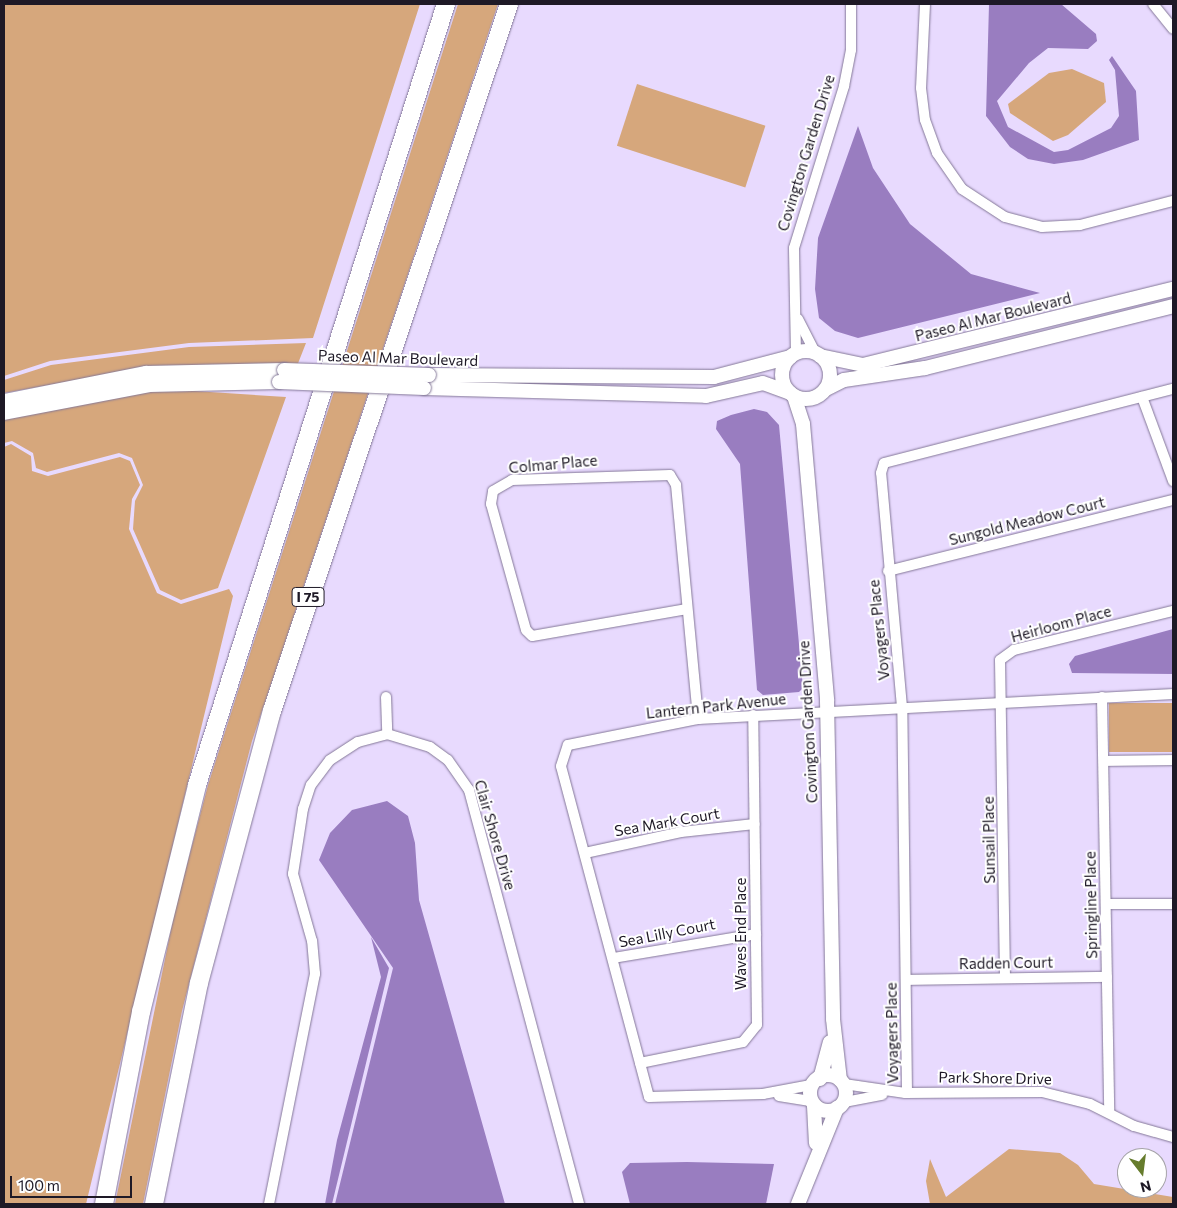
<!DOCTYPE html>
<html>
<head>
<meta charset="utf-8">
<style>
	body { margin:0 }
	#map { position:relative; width:1177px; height:1208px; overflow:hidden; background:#e8dafe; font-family:Commissioner,sans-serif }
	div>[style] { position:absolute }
	.green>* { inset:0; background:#d6a77c; transform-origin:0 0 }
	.water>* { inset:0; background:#997dc0 }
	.roads { filter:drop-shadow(0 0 1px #847898) drop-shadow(0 0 1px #847898) }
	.street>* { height:10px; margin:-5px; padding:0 5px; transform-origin:5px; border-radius:5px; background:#fff }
	.secondary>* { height:14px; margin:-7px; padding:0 7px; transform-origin:7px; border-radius:7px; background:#fff }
	.secondary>.ring { margin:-7px; padding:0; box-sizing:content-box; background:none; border:14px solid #fff; border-radius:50% }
	.highway>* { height:18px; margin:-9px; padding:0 9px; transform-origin:9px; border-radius:9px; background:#fff }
	.bridges { filter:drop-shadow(0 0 1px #847898) drop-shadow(0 0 1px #847898) }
	.secondary-bridge>* { height:14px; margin:-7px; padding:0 7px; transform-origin:7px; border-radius:7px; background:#fff }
	span { translate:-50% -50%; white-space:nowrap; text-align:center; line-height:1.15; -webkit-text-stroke:4px #fff; paint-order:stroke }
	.shield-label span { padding:1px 4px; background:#fff; border:1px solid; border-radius:4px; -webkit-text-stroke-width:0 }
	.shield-label { font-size:14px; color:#1e1926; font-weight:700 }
	.street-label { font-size:15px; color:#1e1926 }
	.frame { position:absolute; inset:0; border:5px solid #1e1926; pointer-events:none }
	.north { position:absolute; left:1117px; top:1148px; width:50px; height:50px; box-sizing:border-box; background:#fff; border:1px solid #a5a3a8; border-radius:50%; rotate:165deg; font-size:14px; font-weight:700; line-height:20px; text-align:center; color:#1e1926 }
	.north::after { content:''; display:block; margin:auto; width:18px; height:22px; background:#667c2d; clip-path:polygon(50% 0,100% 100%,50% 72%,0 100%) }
	.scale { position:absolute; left:10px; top:1176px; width:122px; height:22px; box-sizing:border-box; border:2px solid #1e1926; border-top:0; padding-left:6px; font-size:15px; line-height:18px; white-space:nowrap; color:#1e1926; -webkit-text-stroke:4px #fff; paint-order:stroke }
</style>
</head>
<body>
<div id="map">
	<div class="green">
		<div style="clip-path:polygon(4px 4px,420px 4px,313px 338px,189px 343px,50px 361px,4px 376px)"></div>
		<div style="clip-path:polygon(458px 4px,498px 4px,252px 741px,182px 1011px,143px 1204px,115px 1204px,175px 910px,208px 785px)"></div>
		<div style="clip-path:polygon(1072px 69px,1104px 83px,1106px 102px,1068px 135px,1053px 141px,1010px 113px,1008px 104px,1049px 73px)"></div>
		<div style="left:637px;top:84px;width:135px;height:65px;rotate:18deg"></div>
		<div style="clip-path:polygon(306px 343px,297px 366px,151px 367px,4px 393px,4px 380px,51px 365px,189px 347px)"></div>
		<div style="clip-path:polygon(179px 390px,286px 397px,218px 588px,181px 600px,160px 590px,133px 529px,135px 501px,143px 485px,132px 458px,119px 453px,47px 472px,36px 468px,33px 453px,12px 441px,4px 443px,4px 418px,147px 391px)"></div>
		<div style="clip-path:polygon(11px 444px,31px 456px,32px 471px,48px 476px,120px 457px,130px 461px,140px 485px,132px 499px,129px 529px,157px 593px,181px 604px,229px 589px,233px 596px,86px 1204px,4px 1204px,4px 447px)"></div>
		<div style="left:1173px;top:703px;width:49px;height:64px;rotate:90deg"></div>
		<div style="clip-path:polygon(1009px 1149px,1060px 1153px,1078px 1165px,1094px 1184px,1173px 1197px,1173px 1204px,930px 1204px,926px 1181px,930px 1159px,946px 1197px)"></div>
	</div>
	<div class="water">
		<div style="clip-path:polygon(989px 4px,1061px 4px,1096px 34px,1097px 41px,1088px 49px,1048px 48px,1029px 63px,997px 101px,1008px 127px,1054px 152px,1068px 150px,1111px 128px,1119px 116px,1115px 70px,1109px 60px,1112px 56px,1136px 91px,1139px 140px,1083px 160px,1054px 164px,1028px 159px,1010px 147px,986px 116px)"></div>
		<div style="clip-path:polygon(858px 126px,873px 168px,910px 224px,971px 274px,1040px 293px,858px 338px,835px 331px,819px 318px,815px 289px,818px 238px)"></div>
		<div style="clip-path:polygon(754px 409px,767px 412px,779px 425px,803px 688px,799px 692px,763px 695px,757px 690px,740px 464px,716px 429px,717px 421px,731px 415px)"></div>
		<div style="clip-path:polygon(1173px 629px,1173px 674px,1072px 673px,1069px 664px,1075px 656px)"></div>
		<div style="clip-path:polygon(387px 801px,408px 816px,415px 843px,419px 900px,505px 1204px,335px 1204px,393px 968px,319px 860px,330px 833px,352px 810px)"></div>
		<div style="clip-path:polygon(371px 937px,389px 968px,332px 1204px,325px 1204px,337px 1140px,381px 977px)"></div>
		<div style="clip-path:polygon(630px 1163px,687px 1162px,774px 1164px,766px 1204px,630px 1204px,622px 1172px)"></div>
	</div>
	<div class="roads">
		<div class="street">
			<div style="left:925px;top:4px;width:84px;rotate:92.7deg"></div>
			<div style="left:921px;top:88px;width:32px;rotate:83deg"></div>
			<div style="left:925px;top:120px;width:35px;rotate:70deg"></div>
			<div style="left:937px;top:153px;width:44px;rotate:55.2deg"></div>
			<div style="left:962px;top:189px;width:51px;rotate:33.1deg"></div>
			<div style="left:1005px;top:217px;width:38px;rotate:15deg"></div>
			<div style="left:1042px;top:227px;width:38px;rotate:-3deg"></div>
			<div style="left:1080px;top:225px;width:96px;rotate:-14.5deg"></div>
			<div style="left:1153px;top:4px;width:32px;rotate:51deg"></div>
			<div style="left:798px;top:319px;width:38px;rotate:63deg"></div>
			<div style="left:796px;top:354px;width:106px;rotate:-91.1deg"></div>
			<div style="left:794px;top:248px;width:170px;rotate:-72.8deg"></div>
			<div style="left:844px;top:86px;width:37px;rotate:-79deg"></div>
			<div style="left:851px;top:50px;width:46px;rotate:-90deg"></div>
			<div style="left:1142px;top:397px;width:90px;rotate:69.7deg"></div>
			<div style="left:888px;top:571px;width:294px;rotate:-14deg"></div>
			<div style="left:687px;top:609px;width:157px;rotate:170.1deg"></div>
			<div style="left:532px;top:636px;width:8px;rotate:-135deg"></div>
			<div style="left:526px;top:630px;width:131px;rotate:-105.5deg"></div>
			<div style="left:491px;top:504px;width:13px;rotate:-81deg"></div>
			<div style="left:493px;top:491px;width:22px;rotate:-30deg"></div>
			<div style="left:512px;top:480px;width:158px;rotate:-1.8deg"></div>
			<div style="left:670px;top:475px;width:12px;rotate:59deg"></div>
			<div style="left:676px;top:485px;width:235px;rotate:84.6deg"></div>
			<div style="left:386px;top:697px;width:37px;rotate:88deg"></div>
			<div style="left:1102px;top:697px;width:416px;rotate:89deg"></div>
			<div style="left:1104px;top:761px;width:69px;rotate:-0.8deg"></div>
			<div style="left:585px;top:853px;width:98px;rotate:-12.3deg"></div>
			<div style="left:681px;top:832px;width:74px;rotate:-6.2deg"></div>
			<div style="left:1107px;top:904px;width:66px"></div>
			<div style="left:613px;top:958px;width:145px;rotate:-9.5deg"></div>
			<div style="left:1005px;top:978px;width:318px;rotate:-90.9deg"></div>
			<div style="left:1000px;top:660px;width:17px;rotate:-36deg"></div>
			<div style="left:1014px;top:650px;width:164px;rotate:-13.8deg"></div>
			<div style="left:906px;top:980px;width:201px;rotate:-0.9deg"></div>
			<div style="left:640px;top:1063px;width:105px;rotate:-11.5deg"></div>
			<div style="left:743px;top:1042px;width:22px;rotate:-51deg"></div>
			<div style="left:757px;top:1025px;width:310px;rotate:-90.7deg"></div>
			<div style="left:844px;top:1084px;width:62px;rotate:8.4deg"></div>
			<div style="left:905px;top:1093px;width:137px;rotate:-0.4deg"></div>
			<div style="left:1042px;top:1092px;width:49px;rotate:14deg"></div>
			<div style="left:1090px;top:1104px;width:49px;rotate:26.6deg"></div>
			<div style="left:1134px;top:1126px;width:41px;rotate:15.8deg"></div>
			<div style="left:811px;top:1085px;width:49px;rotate:169.4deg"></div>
			<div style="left:763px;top:1094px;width:114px;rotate:178.5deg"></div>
			<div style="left:649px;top:1097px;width:342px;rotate:-104.9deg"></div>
			<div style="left:561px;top:766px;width:22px;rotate:-72deg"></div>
			<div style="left:568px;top:745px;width:133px;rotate:-11.3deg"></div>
			<div style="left:698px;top:719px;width:476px;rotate:-3deg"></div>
			<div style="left:907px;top:1093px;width:386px;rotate:-90.7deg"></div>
			<div style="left:902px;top:707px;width:235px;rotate:-95.1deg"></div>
			<div style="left:881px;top:473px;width:10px;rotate:-73deg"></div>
			<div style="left:884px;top:463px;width:298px;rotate:-14.4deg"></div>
			<div style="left:779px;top:1096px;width:30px;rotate:9deg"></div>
			<div style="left:845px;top:1102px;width:38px;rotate:-11deg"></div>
			<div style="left:269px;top:1204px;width:235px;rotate:-78.7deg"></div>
			<div style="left:315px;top:974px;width:33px;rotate:-95deg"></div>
			<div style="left:312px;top:941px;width:70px;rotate:-105.8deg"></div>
			<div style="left:293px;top:874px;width:66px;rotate:-81.3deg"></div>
			<div style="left:303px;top:809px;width:25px;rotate:-72deg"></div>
			<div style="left:311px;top:785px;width:31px;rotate:-53deg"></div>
			<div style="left:330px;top:760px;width:33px;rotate:-33deg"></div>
			<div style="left:358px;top:742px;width:30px;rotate:-15deg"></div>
			<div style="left:387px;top:734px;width:45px;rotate:16.8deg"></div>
			<div style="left:430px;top:747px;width:22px;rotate:36deg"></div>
			<div style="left:448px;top:760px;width:37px;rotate:55deg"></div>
			<div style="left:469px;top:790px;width:428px;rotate:75.1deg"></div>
		</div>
		<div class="secondary">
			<div class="ring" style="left:782px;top:351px;width:34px;height:34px"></div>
			<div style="left:820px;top:356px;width:44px;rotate:11.8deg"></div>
			<div style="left:863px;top:365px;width:319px;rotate:-13.8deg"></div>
			<div style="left:429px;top:375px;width:285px;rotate:0.4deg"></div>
			<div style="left:714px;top:377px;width:79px;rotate:-14.7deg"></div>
			<div style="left:424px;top:388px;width:282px;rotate:1.6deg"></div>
			<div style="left:706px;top:396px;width:58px;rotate:-12.8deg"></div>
			<div style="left:763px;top:383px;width:29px;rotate:20deg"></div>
			<div style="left:826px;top:389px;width:20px;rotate:-27deg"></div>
			<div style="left:844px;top:380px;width:82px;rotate:-8.4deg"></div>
			<div style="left:925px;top:368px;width:256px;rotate:-14deg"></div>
			<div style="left:794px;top:396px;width:29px;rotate:72deg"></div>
			<div style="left:803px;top:424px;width:278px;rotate:85deg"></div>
			<div style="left:827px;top:701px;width:318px;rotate:88.9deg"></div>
			<div style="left:833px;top:1019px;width:61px;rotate:83.5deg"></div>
			<div style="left:4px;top:401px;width:145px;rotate:-11.2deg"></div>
			<div style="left:146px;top:373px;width:138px;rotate:-1.2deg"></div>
			<div style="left:4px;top:413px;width:148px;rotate:-10.9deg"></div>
			<div style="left:149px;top:385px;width:130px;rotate:-1.3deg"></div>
			<div class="ring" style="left:810px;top:1075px;width:22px;height:22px"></div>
			<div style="left:820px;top:1079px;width:38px;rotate:-75deg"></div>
			<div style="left:814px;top:1106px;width:37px;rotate:87deg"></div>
			<div style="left:798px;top:1204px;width:104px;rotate:-67.9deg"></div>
		</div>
		<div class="highway">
			<div style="left:104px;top:1204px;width:196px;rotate:-79.1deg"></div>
			<div style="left:141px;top:1012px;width:234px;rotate:-76.1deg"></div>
			<div style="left:197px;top:785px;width:820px;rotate:-72.32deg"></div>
			<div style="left:154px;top:1204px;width:226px;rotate:-78.5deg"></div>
			<div style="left:199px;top:983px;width:282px;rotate:-75deg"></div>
			<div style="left:272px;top:711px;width:746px;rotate:-71.47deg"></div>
		</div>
	</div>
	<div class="bridges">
		<div class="secondary-bridge">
			<div style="left:284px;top:370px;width:145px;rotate:2deg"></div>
			<div style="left:279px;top:382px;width:145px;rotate:2.4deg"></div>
		</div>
	</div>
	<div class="shield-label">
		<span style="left:308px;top:597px">I 75</span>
	</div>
	<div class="street-label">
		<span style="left:806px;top:153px;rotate:-73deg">Covington Garden Drive</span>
		<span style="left:993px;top:317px;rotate:-14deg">Paseo Al Mar Boulevard</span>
		<span style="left:398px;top:358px;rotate:2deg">Paseo Al Mar Boulevard</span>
		<span style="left:553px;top:464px;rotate:-5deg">Colmar Place</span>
		<span style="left:1027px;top:521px;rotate:-14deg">Sungold Meadow Court</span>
		<span style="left:1061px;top:624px;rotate:-15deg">Heirloom Place</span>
		<span style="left:879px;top:630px;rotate:-96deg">Voyagers Place</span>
		<span style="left:716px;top:706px;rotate:-6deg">Lantern Park Avenue</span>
		<span style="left:808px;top:722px;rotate:-93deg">Covington Garden Drive</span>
		<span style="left:667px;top:822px;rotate:-10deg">Sea Mark Court</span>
		<span style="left:495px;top:835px;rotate:74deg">Clair Shore Drive</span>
		<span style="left:989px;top:840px;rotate:-91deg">Sunsail Place</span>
		<span style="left:1091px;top:905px;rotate:-91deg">Springline Place</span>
		<span style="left:667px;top:933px;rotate:-11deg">Sea Lilly Court</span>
		<span style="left:741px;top:934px;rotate:-90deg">Waves End Place</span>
		<span style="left:1006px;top:963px;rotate:-1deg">Radden Court</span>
		<span style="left:892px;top:1033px;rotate:-91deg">Voyagers Place</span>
		<span style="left:995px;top:1078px;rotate:1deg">Park Shore Drive</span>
	</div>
	<div class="frame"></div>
	<div class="north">N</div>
	<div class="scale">100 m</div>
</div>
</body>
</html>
